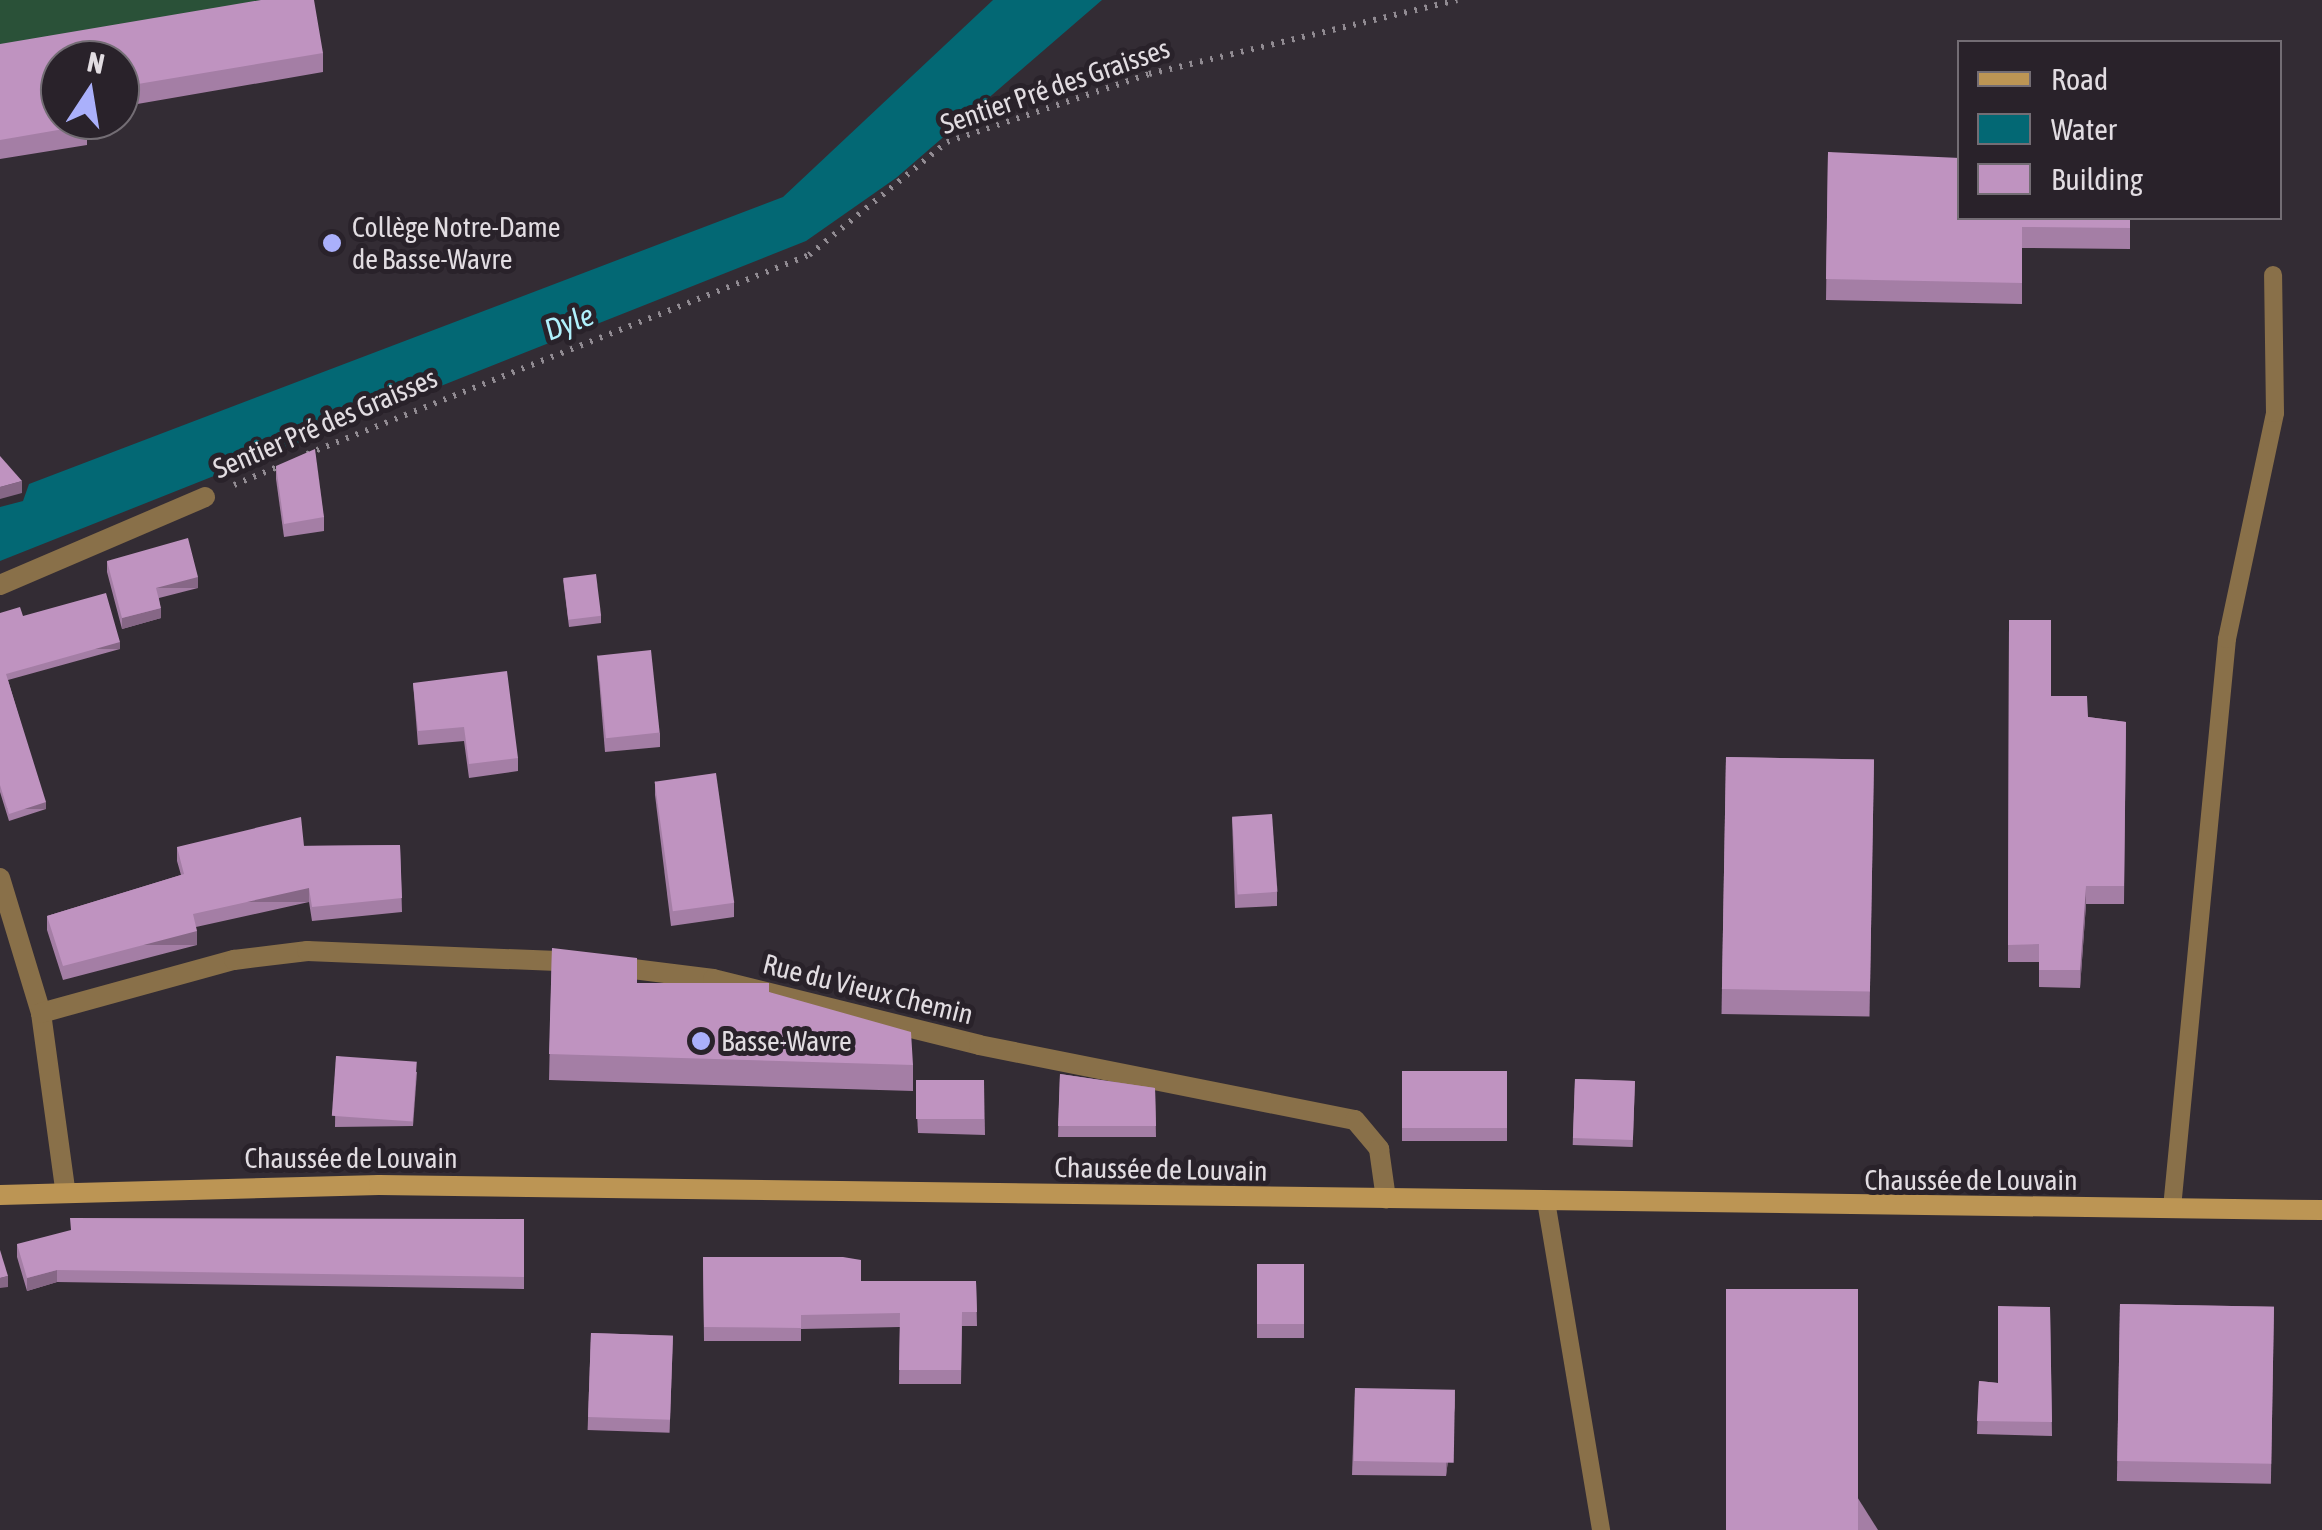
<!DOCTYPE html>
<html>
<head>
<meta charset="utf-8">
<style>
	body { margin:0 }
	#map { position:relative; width:2322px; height:1530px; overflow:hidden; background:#332c34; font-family:"Asap Condensed",sans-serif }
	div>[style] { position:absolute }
	.green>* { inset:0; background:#2a5138 }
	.water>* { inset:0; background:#036874 }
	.path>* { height:6px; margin-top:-3px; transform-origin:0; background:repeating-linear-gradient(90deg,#918b92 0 2.5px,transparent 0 10.5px) }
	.lane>* { height:18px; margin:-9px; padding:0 9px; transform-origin:9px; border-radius:9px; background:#897049 }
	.street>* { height:20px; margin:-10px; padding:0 10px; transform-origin:10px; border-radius:10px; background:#897049 }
	.secondary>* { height:20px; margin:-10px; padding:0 10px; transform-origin:10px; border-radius:10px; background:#bc9554 }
	.wall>* { inset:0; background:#a47ea5; transform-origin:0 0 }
	.shaded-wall>* { inset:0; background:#866786; transform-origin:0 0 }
	.building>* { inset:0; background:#bf93c0; transform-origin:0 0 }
	.dots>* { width:28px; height:28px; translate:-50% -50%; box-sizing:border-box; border:5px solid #29222a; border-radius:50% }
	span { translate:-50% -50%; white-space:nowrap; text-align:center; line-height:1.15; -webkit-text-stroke:10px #29222a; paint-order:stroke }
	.street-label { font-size:28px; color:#e2dde2 }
	.poi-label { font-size:28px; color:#e2dde2 }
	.left { translate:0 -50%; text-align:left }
	.water-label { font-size:30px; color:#b0f1fc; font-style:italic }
	.legend { position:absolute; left:1957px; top:40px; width:325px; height:180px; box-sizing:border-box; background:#29222a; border:2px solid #736d74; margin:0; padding:12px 18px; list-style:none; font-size:30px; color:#e2dde2 }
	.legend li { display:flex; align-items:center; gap:20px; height:50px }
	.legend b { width:50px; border:2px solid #736d74 }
	.north { position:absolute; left:40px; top:40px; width:100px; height:100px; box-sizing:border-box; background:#29222a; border:2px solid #736d74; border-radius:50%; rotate:12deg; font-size:28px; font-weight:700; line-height:40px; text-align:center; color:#e2dde2 }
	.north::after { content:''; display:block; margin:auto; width:35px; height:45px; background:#aab0fb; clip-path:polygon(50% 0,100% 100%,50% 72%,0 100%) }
</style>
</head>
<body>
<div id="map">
	<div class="green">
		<div style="clip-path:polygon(0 0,271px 0,0 49px)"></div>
	</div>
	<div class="water">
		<div style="clip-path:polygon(993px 0,1102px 0,896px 178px,806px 241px,0 561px,0 507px,23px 501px,29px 484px,783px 197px)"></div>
	</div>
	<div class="path">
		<div style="left:307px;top:454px;width:540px;rotate:-21.62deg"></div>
		<div style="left:809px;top:255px;width:178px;rotate:-39.3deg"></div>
		<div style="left:947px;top:142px;width:213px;rotate:-18.6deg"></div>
		<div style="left:1149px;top:74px;width:317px;rotate:-13.5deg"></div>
		<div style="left:234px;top:485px;width:52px;rotate:-22.6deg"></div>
	</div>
	<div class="lane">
		<div style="left:1546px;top:1201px;width:334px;rotate:80.5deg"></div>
		<div style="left:2172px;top:1208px;width:572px;rotate:-84.48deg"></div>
		<div style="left:2227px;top:639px;width:231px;rotate:-78deg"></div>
		<div style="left:2275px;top:413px;width:138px;rotate:-90.8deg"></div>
	</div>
	<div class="street">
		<div style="left:0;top:585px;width:223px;rotate:-23.2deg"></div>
		<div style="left:0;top:878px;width:141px;rotate:73.1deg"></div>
		<div style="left:41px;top:1013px;width:178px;rotate:82.2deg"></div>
		<div style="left:609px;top:966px;width:105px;rotate:7.1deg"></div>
		<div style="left:713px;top:979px;width:274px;rotate:13.9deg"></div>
		<div style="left:979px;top:1045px;width:383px;rotate:11.3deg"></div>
		<div style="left:1355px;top:1120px;width:38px;rotate:50deg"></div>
		<div style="left:1379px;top:1149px;width:50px;rotate:82deg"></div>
		<div style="left:41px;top:1013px;width:200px;rotate:-15.4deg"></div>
		<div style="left:234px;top:960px;width:74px;rotate:-7deg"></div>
		<div style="left:307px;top:951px;width:269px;rotate:2.3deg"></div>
	</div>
	<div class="secondary">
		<div style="left:0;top:1195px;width:379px;rotate:-1.5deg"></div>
		<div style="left:379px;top:1185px;width:1943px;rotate:0.74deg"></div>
	</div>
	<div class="wall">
		<div style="clip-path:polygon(0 44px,323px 53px,323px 72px,120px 107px,120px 60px,60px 60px,87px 125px,87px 145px,0 159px)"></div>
		<div style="clip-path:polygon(1828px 152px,2130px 218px,2130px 249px,2022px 248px,2022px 304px,1826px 300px)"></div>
		<div style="clip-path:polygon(276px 466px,324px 517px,324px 531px,284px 537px,276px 479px)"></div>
		<div style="clip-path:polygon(107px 561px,198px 588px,159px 598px,161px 618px,122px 629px,107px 572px)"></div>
		<div style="clip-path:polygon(563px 579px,601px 616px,601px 623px,569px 627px)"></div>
		<div style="clip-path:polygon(0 613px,23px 616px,120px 649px,8px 680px,46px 809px,9px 821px,0 792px)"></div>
		<div style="clip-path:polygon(2009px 620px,2051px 696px,2088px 717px,2126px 722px,2124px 904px,2086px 904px,2080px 988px,2039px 987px,2039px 962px,2008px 962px)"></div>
		<div style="clip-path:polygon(597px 655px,660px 733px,660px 747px,605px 752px)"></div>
		<div style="clip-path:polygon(413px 683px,518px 758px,518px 771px,469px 778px,464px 741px,418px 745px)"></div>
		<div style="left:1726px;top:757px;width:148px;height:257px;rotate:1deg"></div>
		<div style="clip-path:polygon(655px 781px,734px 903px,734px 917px,671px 926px,655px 795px)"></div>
		<div style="clip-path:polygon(1232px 817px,1277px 892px,1277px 906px,1235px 908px)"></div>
		<div style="clip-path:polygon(400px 845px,402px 912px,312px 921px,309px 902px,196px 927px,197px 945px,63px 980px,47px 930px,47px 916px,181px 875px,177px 861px,177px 847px)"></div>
		<div style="clip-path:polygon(552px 948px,637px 983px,769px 992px,913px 1065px,913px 1091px,549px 1080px)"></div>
		<div style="clip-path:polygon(336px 1056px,417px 1072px,413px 1126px,335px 1127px)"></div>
		<div style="left:1507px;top:1071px;width:70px;height:105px;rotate:90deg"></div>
		<div style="clip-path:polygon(1060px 1074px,1155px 1088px,1156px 1137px,1058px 1137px)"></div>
		<div style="left:1575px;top:1079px;width:60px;height:66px;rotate:2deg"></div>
		<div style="clip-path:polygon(984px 1080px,985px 1135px,918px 1133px,916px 1094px)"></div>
		<div style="clip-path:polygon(524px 1219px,524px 1289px,57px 1282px,27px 1291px,17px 1257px,17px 1244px)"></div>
		<div style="clip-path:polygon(703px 1257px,861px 1281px,976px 1281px,977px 1326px,962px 1326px,961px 1384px,899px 1384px,900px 1327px,801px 1329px,801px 1341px,704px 1341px)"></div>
		<div style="left:1257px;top:1264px;width:47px;height:74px"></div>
		<div style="clip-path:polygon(1726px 1289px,1878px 1530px,1747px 1530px,1726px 1314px)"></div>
		<div style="left:2120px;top:1304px;width:154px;height:177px;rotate:1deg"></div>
		<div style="clip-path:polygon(2050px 1307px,2052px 1436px,1977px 1434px,1979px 1381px,1998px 1383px)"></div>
		<div style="left:591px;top:1333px;width:82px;height:97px;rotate:2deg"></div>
		<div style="clip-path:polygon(1355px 1388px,1455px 1404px,1446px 1476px,1352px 1475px)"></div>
	</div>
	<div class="shaded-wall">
		<div style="clip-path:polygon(22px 481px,22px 493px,0 499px,0 487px)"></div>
		<div style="left:198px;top:577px;width:11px;height:43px;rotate:90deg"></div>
		<div style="clip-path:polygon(161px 608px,161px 618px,122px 629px,122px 618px)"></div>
		<div style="left:120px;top:642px;width:7px;height:118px;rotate:90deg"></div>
		<div style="left:46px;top:802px;width:7px;height:39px;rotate:90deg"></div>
		<div style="clip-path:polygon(2086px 886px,2086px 904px,2080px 988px,2080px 970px)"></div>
		<div style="left:309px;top:888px;width:14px;height:119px;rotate:90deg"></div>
		<div style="left:197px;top:931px;width:14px;height:138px;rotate:90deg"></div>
		<div style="clip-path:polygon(57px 1270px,57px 1282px,27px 1291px,27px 1278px)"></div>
		<div style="clip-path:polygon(8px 1276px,8px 1287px,0 1288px,0 1278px)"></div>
		<div style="clip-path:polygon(1455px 1390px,1455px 1404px,1446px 1476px,1446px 1463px)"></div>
	</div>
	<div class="building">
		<div style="clip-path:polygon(261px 0,314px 0,323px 53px,120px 87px,120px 60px,60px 60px,60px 120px,86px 120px,87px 125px,0 140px,0 44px)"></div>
		<div style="clip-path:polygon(1828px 152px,1960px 158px,1960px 218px,2130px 218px,2130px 228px,2022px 227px,2022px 283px,1826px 279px)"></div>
		<div style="clip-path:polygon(315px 449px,324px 517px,284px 524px,276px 466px)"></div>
		<div style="clip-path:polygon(0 456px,22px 481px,0 487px)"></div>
		<div style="clip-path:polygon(188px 538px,198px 577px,156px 588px,161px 608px,122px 618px,107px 561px)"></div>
		<div style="left:596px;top:574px;width:42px;height:33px;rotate:83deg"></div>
		<div style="clip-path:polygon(106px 593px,120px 642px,6px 674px,46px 802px,9px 814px,0 785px,0 613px,20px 607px,23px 616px)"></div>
		<div style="clip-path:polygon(2009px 620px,2051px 620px,2051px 696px,2087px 696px,2088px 717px,2126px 722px,2124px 886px,2086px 886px,2080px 970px,2039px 970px,2039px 944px,2008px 945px)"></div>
		<div style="left:651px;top:650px;width:83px;height:54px;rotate:84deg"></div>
		<div style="clip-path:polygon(507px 671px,518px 758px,469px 764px,464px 727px,418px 731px,413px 683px)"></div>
		<div style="left:1726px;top:757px;width:148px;height:232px;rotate:1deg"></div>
		<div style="left:716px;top:773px;width:131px;height:62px;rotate:82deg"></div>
		<div style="left:1272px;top:814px;width:78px;height:40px;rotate:86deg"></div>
		<div style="clip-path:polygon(301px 817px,304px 846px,400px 845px,402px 898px,312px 907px,309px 888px,193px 914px,197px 931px,63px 966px,47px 916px,184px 874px,177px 847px)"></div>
		<div style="clip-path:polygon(552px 948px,637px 958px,637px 983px,769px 983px,769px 992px,911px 1032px,913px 1065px,549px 1054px)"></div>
		<div style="left:336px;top:1056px;width:81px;height:60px;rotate:4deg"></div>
		<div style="left:1507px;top:1071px;width:57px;height:105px;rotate:90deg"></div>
		<div style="clip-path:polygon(1060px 1074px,1155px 1088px,1156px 1126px,1058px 1126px)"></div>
		<div style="left:1575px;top:1079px;width:60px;height:59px;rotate:2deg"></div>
		<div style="left:916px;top:1080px;width:68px;height:39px"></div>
		<div style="clip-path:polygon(70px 1218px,524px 1219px,524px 1277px,57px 1270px,27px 1278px,17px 1244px,71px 1230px)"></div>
		<div style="clip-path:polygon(0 1250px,8px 1276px,0 1278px)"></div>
		<div style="clip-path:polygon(703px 1257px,843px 1257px,861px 1260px,861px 1281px,976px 1281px,977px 1312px,962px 1312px,961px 1370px,899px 1370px,900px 1313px,801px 1315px,801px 1328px,704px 1327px)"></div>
		<div style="left:1257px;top:1264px;width:47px;height:60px"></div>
		<div style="left:1726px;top:1289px;width:132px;height:242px"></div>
		<div style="left:2120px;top:1304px;width:154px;height:157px;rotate:1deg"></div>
		<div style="clip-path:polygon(1998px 1306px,2050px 1307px,2052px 1422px,1977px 1421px,1979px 1381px,1998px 1383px)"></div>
		<div style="left:591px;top:1333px;width:82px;height:84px;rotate:2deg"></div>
		<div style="left:1355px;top:1388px;width:100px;height:73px;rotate:1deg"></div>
	</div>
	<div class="dots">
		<div style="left:332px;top:243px;background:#aab0fb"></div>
		<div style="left:701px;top:1041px;background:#aab0fb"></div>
	</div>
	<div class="street-label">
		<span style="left:1055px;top:86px;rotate:-19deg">Sentier Pré des Graisses</span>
		<span style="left:325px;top:423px;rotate:-23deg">Sentier Pré des Graisses</span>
		<span style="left:868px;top:989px;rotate:14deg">Rue du Vieux Chemin</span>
		<span style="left:351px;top:1158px">Chaussée de Louvain</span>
		<span style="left:1161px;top:1169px;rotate:1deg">Chaussée de Louvain</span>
		<span style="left:1971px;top:1180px">Chaussée de Louvain</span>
	</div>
	<div class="poi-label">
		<span class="left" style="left:352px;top:243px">Collège Notre-Dame<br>de Basse-Wavre</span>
		<span class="left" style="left:721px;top:1041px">Basse-Wavre</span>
	</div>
	<div class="water-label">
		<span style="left:569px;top:322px;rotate:-21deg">Dyle</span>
	</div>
	<ul class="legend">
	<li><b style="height:12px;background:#bc9554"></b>Road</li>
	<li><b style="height:28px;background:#036874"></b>Water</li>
	<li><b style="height:28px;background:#bf93c0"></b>Building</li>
	</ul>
	<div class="north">N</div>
</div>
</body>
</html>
